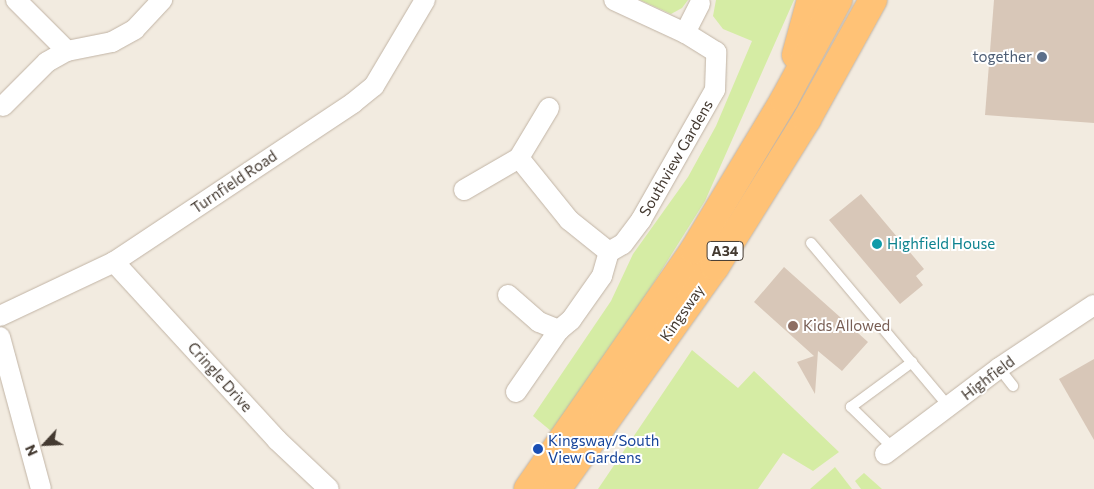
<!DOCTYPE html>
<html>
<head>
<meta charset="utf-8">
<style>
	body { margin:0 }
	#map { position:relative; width:1094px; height:489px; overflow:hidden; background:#f2ebe0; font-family:Commissioner,sans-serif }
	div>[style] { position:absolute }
	.green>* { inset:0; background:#d5eca4 }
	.building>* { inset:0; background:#d8c7b8 }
	.roads { filter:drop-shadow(0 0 1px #c1b4a5) drop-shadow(0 0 1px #c1b4a5) }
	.service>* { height:10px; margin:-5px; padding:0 5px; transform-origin:5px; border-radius:5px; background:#fff }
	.minor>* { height:20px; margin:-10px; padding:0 10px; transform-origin:10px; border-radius:10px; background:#fff }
	.trunk>* { height:28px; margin:-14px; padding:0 14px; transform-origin:14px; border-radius:14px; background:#ffc276 }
	.dots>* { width:14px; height:14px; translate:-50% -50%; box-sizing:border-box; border:2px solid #fff; border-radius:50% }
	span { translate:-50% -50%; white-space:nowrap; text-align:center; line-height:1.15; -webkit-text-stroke:4px #fff; paint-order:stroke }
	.shield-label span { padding:1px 4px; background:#fff; border:1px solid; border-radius:4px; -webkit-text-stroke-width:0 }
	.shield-label { font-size:14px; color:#443a31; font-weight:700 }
	.service-label { font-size:15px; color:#4e5e75 }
	.right { translate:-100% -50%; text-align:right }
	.street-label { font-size:15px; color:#443a31 }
	.culture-label { font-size:15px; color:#0d838f }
	.left { translate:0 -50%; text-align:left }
	.education-label { font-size:15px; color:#785e54 }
	.transit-label { font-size:15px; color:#164399 }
	.north { position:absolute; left:20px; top:419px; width:50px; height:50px; -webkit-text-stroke:4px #fff; paint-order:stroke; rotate:245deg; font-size:14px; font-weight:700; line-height:20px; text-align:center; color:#443a31 }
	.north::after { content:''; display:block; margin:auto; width:18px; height:22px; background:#443a31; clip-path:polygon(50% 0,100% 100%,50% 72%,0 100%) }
</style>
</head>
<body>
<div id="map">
	<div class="green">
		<div style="clip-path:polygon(640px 0,688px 0,682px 8px,671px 14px)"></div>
		<div style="clip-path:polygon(716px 0,794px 0,705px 201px,594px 378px,551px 431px,533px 416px,611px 301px,633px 254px,688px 177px,716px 126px,752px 41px,723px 29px,713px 16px)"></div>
		<div style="clip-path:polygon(692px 350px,738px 388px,754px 371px,839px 452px,813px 471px,783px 453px,758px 489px,598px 489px)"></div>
		<div style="clip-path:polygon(835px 467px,852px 489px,810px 489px)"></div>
		<div style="clip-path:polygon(864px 473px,882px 489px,861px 489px,855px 481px)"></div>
	</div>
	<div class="building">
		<div style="clip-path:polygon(994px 0,1094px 0,1094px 123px,985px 115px)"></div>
		<div style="clip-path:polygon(861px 194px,924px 269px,916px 276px,923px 285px,900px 304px,829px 220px)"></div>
		<div style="clip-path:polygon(784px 267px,868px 342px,842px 371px,818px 351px,815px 394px,797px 362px,814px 356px,754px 302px)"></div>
		<div style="clip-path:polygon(1094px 359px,1094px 440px,1059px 379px)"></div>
	</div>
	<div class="roads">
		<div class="service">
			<div style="left:811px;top:243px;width:214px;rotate:49.9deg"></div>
			<div style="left:999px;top:368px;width:23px;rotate:52deg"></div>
			<div style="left:893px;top:448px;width:59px;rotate:-135.7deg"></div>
			<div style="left:851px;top:407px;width:76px;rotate:-36.4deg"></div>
		</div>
		<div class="minor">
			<div style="left:16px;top:0;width:72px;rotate:45deg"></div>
			<div style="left:685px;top:33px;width:33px;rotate:-63deg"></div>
			<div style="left:3px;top:106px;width:62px;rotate:-45deg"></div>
			<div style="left:47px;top:62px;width:23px;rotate:-29deg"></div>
			<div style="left:67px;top:51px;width:46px;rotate:-11.3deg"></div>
			<div style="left:112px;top:42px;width:26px;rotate:-29deg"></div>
			<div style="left:135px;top:29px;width:40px;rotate:-47deg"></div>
			<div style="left:549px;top:108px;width:58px;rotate:121deg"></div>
			<div style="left:519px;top:158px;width:80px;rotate:51.1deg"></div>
			<div style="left:569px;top:220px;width:51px;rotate:38.7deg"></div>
			<div style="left:464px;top:190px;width:64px;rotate:-30.2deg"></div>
			<div style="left:114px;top:262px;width:241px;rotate:47.5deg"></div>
			<div style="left:277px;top:440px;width:71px;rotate:43.3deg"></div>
			<div style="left:508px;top:295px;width:41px;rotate:41.1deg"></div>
			<div style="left:539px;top:322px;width:22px;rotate:22deg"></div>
			<div style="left:559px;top:330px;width:16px;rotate:-40deg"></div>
			<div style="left:571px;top:320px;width:54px;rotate:-54.8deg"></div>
			<div style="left:602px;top:276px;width:25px;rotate:-74deg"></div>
			<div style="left:609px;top:252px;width:16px;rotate:-30deg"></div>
			<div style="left:623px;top:244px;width:30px;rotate:-53deg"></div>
			<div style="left:641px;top:220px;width:150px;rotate:-60.4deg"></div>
			<div style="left:715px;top:90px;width:38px;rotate:-88deg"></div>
			<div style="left:716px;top:52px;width:36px;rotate:-148deg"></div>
			<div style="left:685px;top:33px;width:78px;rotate:-155.1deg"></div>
			<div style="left:0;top:316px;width:126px;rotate:-25.3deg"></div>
			<div style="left:114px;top:262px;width:287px;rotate:-33.6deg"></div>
			<div style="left:353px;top:103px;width:27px;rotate:-39deg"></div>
			<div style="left:374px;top:86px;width:100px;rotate:-59.3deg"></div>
			<div style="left:0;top:337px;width:157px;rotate:74.9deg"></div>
			<div style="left:516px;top:392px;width:75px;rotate:-55.3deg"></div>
			<div style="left:885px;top:454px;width:143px;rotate:-37deg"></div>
			<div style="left:999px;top:368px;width:114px;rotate:-33.6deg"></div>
		</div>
		<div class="trunk">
			<div style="left:796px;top:55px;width:57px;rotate:-74.7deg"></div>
			<div style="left:528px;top:489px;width:291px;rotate:-55.2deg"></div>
			<div style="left:694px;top:250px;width:175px;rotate:-59deg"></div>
			<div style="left:784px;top:100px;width:114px;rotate:-61.6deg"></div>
			<div style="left:557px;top:489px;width:272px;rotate:-54.6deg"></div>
			<div style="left:715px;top:267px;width:174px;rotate:-58.1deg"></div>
			<div style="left:807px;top:119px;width:136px;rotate:-61deg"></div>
		</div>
	</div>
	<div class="dots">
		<div style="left:1042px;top:57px;background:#5c6f8a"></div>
		<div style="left:877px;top:244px;background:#0f9aa8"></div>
		<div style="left:793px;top:326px;background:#8d6e63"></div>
		<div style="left:538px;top:449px;background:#1a4fb4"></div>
	</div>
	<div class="shield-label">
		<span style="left:725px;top:251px">A34</span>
	</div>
	<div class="service-label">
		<span class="right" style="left:1032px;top:57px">together</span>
	</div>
	<div class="street-label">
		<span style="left:676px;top:158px;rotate:-60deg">Southview Gardens</span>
		<span style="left:234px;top:182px;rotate:-34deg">Turnfield Road</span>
		<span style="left:682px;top:313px;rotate:-55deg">Kingsway</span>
		<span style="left:220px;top:377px;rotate:48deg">Cringle Drive</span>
		<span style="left:988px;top:378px;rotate:-37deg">Highfield</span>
	</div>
	<div class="culture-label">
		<span class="left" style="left:887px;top:244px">Highfield House</span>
	</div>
	<div class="education-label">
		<span class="left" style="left:803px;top:326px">Kids Allowed</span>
	</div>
	<div class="transit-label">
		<span class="left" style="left:548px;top:449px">Kingsway/South<br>View Gardens</span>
	</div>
	<div class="north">N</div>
</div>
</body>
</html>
